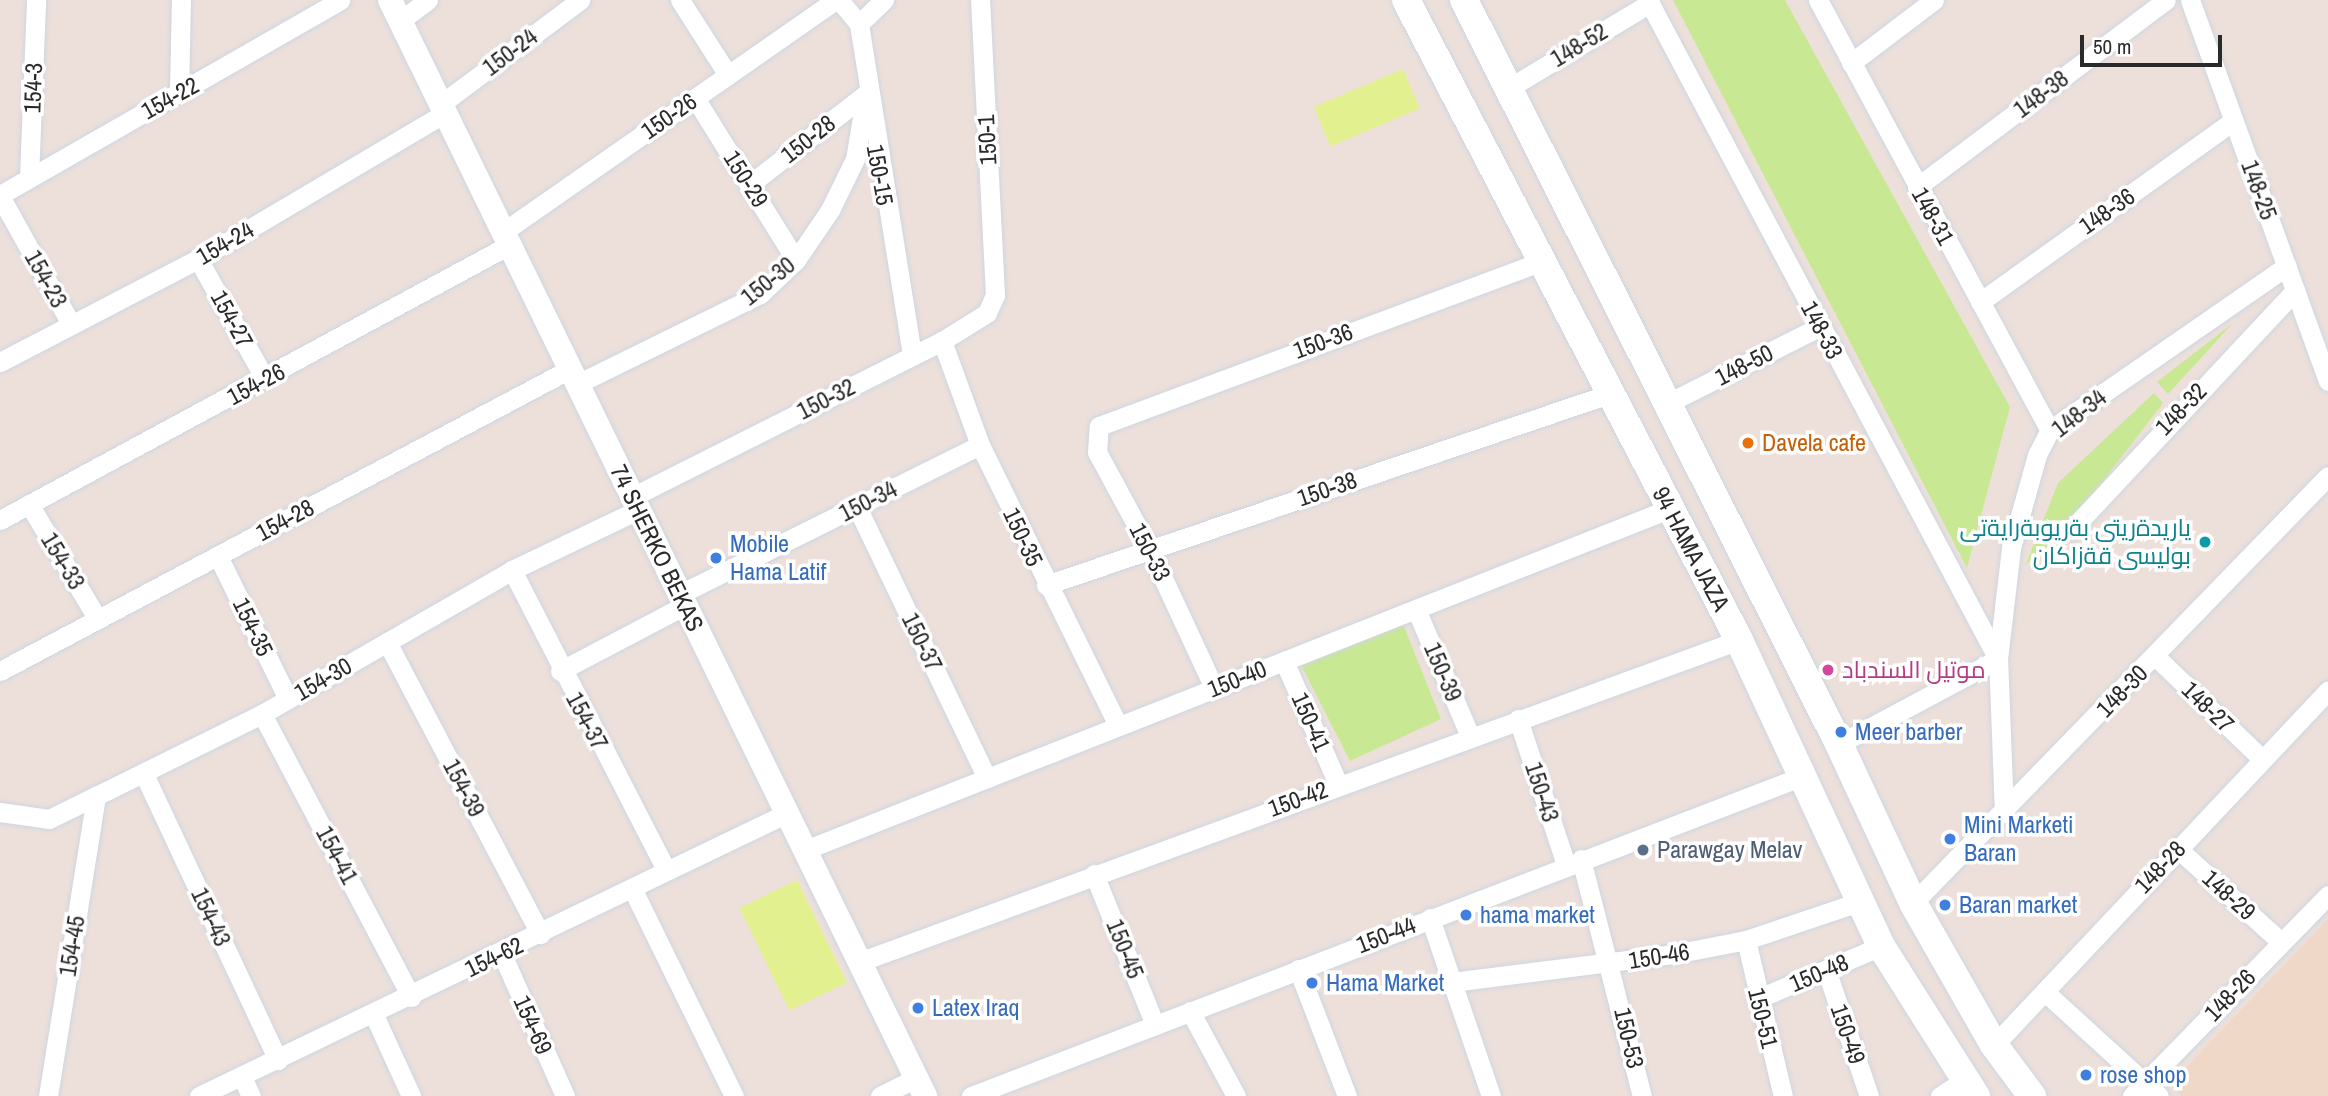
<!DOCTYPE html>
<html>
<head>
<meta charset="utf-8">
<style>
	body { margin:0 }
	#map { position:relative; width:2328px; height:1096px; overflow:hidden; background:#ede0db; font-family:"Archivo Narrow",Cairo,sans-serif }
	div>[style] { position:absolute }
	.education>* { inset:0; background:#f0d8c9 }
	.green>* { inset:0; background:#c9e894 }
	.pitch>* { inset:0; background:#e3f08f; transform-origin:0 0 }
	.roads { filter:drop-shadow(0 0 2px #cdd6e0) drop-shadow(0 0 2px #cdd6e0) }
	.minor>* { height:19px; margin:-9.5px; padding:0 9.5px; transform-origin:9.5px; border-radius:9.5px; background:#fff }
	.tertiary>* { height:24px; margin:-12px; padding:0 12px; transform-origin:12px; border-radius:12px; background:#fff }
	.secondary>* { height:28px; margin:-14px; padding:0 14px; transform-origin:14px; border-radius:14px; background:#fff }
	.dots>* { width:19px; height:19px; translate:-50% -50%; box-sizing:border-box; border:4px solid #fff; border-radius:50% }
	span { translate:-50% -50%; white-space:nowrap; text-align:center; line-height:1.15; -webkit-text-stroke:7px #fff; paint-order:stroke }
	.street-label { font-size:24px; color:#2a2a2a }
	.food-label { font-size:24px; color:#c56008 }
	.left { translate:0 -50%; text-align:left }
	.culture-label { font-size:24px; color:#0d838f }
	.right { translate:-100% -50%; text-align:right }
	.shop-label { font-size:24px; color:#366cbe }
	.hotel-label { font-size:24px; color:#b23c85 }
	.service-label { font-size:24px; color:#4e5e75 }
	.scale { position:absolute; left:2080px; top:35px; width:142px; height:32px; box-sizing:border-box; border:4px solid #2a2a2a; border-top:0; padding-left:9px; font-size:21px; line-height:24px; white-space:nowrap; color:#2a2a2a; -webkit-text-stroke:5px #fff; paint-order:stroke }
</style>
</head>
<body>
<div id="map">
	<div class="education">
		<div style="clip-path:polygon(2328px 919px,2328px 1096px,2182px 1096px,2170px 1084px)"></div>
	</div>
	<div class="green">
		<div style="clip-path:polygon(1673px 0,1785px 0,2010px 407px,1967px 568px)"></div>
		<div style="clip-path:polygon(2233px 323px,2168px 394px,2157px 382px)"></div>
		<div style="clip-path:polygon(2154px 393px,2163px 403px,2063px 533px,2026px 564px,2058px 483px)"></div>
		<div style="clip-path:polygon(1401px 619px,1441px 719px,1350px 761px,1298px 659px)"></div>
	</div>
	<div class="pitch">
		<div style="left:1403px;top:69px;width:43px;height:97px;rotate:67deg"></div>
		<div style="left:797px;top:880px;width:114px;height:64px;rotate:64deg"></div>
	</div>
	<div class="roads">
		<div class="minor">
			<div style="left:680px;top:0;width:89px;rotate:57.4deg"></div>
			<div style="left:839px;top:0;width:31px;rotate:50deg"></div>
			<div style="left:859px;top:24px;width:336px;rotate:80.9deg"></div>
			<div style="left:1648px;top:0;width:746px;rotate:62.03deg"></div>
			<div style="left:1998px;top:659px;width:180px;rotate:151.9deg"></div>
			<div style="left:1818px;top:0;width:489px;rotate:61.7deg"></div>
			<div style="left:2190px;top:0;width:405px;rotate:70.1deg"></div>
			<div style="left:400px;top:21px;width:35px;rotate:-37deg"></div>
			<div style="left:859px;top:24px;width:35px;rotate:-44deg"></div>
			<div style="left:1851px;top:63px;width:104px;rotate:-37.2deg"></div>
			<div style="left:1509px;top:88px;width:165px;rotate:-31.1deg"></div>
			<div style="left:179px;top:93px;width:93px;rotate:-88.8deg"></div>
			<div style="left:695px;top:98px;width:191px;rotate:58.1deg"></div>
			<div style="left:441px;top:104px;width:174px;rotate:-36.8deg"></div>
			<div style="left:29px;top:177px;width:177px;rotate:-87.7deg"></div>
			<div style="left:749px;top:185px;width:148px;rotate:-37.9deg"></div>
			<div style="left:1917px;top:187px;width:311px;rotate:-36.9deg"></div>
			<div style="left:0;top:195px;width:392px;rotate:-29.8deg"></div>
			<div style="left:0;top:196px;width:146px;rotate:61deg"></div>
			<div style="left:503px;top:232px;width:405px;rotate:-34.9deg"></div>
			<div style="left:198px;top:259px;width:137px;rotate:60.8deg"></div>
			<div style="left:1980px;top:302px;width:311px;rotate:-35.6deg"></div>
			<div style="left:942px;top:341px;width:111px;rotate:69.9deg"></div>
			<div style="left:980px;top:445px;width:313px;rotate:63.8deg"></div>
			<div style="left:0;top:362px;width:223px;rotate:-27.5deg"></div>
			<div style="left:198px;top:259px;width:287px;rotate:-30.6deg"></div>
			<div style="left:577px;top:384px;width:204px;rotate:-26.2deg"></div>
			<div style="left:760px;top:294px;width:50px;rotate:-43.4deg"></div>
			<div style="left:796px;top:260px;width:60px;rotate:-55.8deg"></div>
			<div style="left:830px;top:210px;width:57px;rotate:-63.9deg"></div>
			<div style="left:855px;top:159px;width:66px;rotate:-80.4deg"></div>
			<div style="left:1668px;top:403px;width:169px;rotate:-26.7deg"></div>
			<div style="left:632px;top:497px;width:347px;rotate:-26.7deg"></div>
			<div style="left:942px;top:341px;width:53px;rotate:-31.9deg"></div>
			<div style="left:987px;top:313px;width:20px;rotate:-66deg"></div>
			<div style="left:995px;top:295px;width:295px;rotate:-92.9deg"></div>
			<div style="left:29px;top:504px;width:133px;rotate:59.2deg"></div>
			<div style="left:857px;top:507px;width:301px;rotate:64.4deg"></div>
			<div style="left:0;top:520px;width:579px;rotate:-28.38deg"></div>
			<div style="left:2071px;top:530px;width:328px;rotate:-46.9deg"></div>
			<div style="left:218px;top:556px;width:159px;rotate:63.9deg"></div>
			<div style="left:512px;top:570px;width:337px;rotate:62.8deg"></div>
			<div style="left:1046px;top:585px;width:595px;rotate:-18.74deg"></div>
			<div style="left:680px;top:594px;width:335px;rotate:-26.4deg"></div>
			<div style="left:1416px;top:609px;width:138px;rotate:67deg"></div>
			<div style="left:387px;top:642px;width:330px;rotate:62.3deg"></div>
			<div style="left:2155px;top:656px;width:147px;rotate:43.9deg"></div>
			<div style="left:1284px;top:661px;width:134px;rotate:66.3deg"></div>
			<div style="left:0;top:671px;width:645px;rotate:-27.92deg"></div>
			<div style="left:560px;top:671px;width:141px;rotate:-27.8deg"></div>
			<div style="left:1214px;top:688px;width:152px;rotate:-114.9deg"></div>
			<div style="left:1150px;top:550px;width:111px;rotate:-118.4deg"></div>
			<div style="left:1097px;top:452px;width:26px;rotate:-86deg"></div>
			<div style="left:1099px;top:426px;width:470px;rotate:-20.4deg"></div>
			<div style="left:262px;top:714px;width:320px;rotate:62.2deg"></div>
			<div style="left:1518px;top:719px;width:154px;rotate:71.8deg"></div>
			<div style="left:144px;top:774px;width:316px;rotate:64.9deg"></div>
			<div style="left:0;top:812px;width:49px;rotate:8.1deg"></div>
			<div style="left:49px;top:819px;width:52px;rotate:-26.1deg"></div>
			<div style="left:96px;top:796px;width:185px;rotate:-26.3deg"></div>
			<div style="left:262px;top:714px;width:289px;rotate:-29.9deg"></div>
			<div style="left:512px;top:570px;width:140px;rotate:-25.5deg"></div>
			<div style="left:2004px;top:813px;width:154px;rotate:-92.2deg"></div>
			<div style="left:1998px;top:659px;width:112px;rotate:-83.3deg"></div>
			<div style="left:2011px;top:548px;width:97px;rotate:-74.4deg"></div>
			<div style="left:2037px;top:455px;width:28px;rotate:-63deg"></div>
			<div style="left:2050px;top:430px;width:288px;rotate:-34.7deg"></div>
			<div style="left:2177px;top:848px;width:140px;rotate:42.1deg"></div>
			<div style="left:805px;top:850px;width:929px;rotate:-21.54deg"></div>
			<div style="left:1581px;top:859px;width:245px;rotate:75.6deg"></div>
			<div style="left:1094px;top:874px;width:163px;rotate:68deg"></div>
			<div style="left:632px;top:888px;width:232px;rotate:63.9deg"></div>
			<div style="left:1913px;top:903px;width:595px;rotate:-45.82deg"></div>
			<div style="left:1430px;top:918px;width:188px;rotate:71.1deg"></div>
			<div style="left:1746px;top:940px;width:160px;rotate:76.7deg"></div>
			<div style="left:502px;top:954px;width:155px;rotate:66.1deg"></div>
			<div style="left:859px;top:962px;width:937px;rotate:-20.1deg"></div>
			<div style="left:1298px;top:969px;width:136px;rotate:68.9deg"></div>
			<div style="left:1827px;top:972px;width:131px;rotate:71.3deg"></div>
			<div style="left:1452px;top:982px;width:224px;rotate:-7.2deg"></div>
			<div style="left:1674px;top:954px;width:73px;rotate:-11deg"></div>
			<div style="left:1746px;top:940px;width:119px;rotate:-18.6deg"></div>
			<div style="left:2045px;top:992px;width:154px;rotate:42.4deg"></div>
			<div style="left:1757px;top:999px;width:135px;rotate:-23.1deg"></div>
			<div style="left:1190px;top:1011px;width:97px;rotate:61.6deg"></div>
			<div style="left:374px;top:1015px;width:89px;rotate:65.4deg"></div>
			<div style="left:1994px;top:1045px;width:487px;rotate:-46.7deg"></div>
			<div style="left:242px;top:1077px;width:21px;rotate:65deg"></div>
			<div style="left:48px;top:1096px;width:304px;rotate:-80.9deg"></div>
			<div style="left:199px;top:1096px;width:653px;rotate:-25.7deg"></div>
			<div style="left:880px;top:1096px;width:40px;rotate:-26.6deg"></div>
			<div style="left:971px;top:1096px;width:891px;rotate:-21.04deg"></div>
			<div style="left:1940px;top:1096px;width:30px;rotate:-33deg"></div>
			<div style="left:2132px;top:1096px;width:281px;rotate:-45.7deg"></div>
		</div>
		<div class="tertiary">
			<div style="left:390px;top:0;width:1220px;rotate:63.98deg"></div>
		</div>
		<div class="secondary">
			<div style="left:1406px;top:0;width:721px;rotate:62.51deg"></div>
			<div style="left:1739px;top:640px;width:337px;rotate:65.1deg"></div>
			<div style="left:1881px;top:946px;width:178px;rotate:57.7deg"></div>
			<div style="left:1464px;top:0;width:833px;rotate:63.25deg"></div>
			<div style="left:1839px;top:744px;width:175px;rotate:65deg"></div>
			<div style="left:1913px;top:903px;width:163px;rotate:60.3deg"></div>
			<div style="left:1994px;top:1045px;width:64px;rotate:53.3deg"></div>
		</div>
	</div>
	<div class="dots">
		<div style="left:1748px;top:443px;background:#e8710a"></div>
		<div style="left:2205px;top:542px;background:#0f9aa8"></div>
		<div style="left:716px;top:558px;background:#3f7fe0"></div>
		<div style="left:1828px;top:670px;background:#d1479c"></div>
		<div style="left:1841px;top:732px;background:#3f7fe0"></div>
		<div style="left:1950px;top:839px;background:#3f7fe0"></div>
		<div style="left:1643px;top:850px;background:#5c6f8a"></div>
		<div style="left:1945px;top:905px;background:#3f7fe0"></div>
		<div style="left:1466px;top:915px;background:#3f7fe0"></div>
		<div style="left:1312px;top:983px;background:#3f7fe0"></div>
		<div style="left:918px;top:1008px;background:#3f7fe0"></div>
		<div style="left:2086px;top:1075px;background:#3f7fe0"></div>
	</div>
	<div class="street-label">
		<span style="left:1579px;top:45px;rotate:-31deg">148-52</span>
		<span style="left:510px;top:52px;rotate:-37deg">150-24</span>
		<span style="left:33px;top:88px;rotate:-88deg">154-3</span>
		<span style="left:2041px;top:94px;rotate:-37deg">148-38</span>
		<span style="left:170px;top:98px;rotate:-29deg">154-22</span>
		<span style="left:669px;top:116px;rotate:-35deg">150-26</span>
		<span style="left:808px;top:139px;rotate:-38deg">150-28</span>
		<span style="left:987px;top:140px;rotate:-93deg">150-1</span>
		<span style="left:880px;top:175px;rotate:80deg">150-15</span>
		<span style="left:746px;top:179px;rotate:58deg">150-29</span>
		<span style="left:2259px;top:190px;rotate:70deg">148-25</span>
		<span style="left:2107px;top:211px;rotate:-35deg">148-36</span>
		<span style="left:1933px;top:216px;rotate:61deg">148-31</span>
		<span style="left:225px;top:243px;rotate:-30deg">154-24</span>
		<span style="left:46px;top:279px;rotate:61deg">154-23</span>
		<span style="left:768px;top:281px;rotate:-39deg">150-30</span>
		<span style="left:232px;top:319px;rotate:61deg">154-27</span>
		<span style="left:1822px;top:330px;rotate:62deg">148-33</span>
		<span style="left:1323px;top:341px;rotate:-20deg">150-36</span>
		<span style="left:1744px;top:365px;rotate:-27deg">148-50</span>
		<span style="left:256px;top:384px;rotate:-28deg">154-26</span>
		<span style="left:826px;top:399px;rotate:-27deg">150-32</span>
		<span style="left:2181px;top:409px;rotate:-46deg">148-32</span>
		<span style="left:2079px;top:413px;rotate:-38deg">148-34</span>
		<span style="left:1327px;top:489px;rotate:-19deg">150-38</span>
		<span style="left:868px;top:501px;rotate:-27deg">150-34</span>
		<span style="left:285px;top:520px;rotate:-28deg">154-28</span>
		<span style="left:1023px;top:537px;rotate:65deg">150-35</span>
		<span style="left:657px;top:548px;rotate:64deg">74 SHERKO BEKAS</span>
		<span style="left:1691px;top:549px;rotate:62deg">94 HAMA JAZA</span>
		<span style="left:1150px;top:552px;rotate:63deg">150-33</span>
		<span style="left:63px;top:561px;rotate:59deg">154-33</span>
		<span style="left:253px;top:627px;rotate:64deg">154-35</span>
		<span style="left:922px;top:642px;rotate:64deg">150-37</span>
		<span style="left:1443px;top:672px;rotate:67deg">150-39</span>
		<span style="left:323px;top:679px;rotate:-30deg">154-30</span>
		<span style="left:1237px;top:679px;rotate:-22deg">150-40</span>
		<span style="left:2122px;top:691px;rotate:-46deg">148-30</span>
		<span style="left:2208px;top:707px;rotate:44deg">148-27</span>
		<span style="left:587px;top:721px;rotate:62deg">154-37</span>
		<span style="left:1311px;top:722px;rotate:66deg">150-41</span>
		<span style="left:464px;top:788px;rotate:62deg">154-39</span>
		<span style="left:1542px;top:792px;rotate:72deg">150-43</span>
		<span style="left:1298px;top:799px;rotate:-20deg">150-42</span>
		<span style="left:337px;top:855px;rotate:62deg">154-41</span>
		<span style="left:2160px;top:867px;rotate:-47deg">148-28</span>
		<span style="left:2229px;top:895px;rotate:42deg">148-29</span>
		<span style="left:211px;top:917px;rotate:65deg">154-43</span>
		<span style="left:1386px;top:935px;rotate:-21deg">150-44</span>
		<span style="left:72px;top:946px;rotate:-81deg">154-45</span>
		<span style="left:1125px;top:949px;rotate:68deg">150-45</span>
		<span style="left:1659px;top:956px;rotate:-9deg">150-46</span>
		<span style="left:494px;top:957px;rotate:-26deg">154-62</span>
		<span style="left:1819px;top:973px;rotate:-23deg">150-48</span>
		<span style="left:2230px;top:995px;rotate:-46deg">148-26</span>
		<span style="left:1763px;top:1018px;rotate:76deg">150-51</span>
		<span style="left:533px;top:1025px;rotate:66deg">154-69</span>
		<span style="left:1848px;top:1034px;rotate:71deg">150-49</span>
		<span style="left:1629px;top:1038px;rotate:77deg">150-53</span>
	</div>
	<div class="food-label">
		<span class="left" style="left:1762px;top:443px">Davela cafe</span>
	</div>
	<div class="culture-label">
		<span class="right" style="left:2191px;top:542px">ياريدةريتى بةريوبةرايةتى<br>بوليسى قةزاكان</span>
	</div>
	<div class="shop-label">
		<span class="left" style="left:730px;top:558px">Mobile<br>Hama Latif</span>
		<span class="left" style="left:1855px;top:732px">Meer barber</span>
		<span class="left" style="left:1964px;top:839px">Mini Marketi<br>Baran</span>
		<span class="left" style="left:1959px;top:905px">Baran market</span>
		<span class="left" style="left:1480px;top:915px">hama market</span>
		<span class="left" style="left:1326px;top:983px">Hama Market</span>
		<span class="left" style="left:932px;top:1008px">Latex Iraq</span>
		<span class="left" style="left:2100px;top:1075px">rose shop</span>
	</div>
	<div class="hotel-label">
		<span class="left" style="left:1842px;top:670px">موتيل السندباد</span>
	</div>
	<div class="service-label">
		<span class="left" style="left:1657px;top:850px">Parawgay Melav</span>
	</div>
	<div class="scale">50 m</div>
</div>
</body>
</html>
